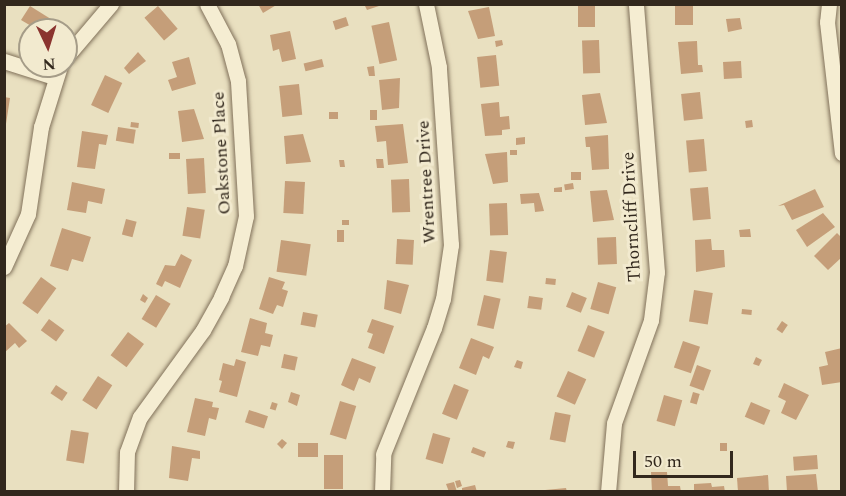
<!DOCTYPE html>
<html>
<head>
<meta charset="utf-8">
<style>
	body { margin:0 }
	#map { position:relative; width:846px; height:496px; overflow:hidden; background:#e9e0c0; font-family:Spectral,serif }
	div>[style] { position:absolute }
	.building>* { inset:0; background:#c59e79; transform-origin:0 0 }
	.roads { filter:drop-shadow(0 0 2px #81715a) drop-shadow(0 0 2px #81715a) }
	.street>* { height:15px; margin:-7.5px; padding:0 7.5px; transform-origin:7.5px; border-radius:7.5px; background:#f5edd2 }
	span { translate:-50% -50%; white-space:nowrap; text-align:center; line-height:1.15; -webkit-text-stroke:6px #f2eacf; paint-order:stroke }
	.street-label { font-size:18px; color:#32281d }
	.frame { position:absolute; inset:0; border:6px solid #32281d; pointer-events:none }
	.north { position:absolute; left:18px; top:18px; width:60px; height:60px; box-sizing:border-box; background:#f2eacf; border:2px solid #a59c88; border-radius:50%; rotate:176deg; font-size:16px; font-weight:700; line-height:24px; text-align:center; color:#32281d }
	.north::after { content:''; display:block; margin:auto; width:21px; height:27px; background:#8b342f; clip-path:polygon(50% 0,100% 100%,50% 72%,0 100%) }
	.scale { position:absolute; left:633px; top:451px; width:100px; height:27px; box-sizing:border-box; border:3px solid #32281d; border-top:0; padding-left:8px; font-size:18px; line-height:21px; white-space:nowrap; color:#32281d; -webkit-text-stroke:4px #f2eacf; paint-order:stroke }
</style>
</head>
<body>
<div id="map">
	<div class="building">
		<div style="clip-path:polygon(258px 4px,278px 4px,263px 13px)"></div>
		<div style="clip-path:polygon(364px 4px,382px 4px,382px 5px,367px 10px)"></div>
		<div style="left:578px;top:4px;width:17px;height:23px"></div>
		<div style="left:675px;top:4px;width:18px;height:21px"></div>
		<div style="clip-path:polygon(30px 6px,54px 21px,48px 30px,38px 30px,21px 20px)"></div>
		<div style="left:158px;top:6px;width:30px;height:18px;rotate:49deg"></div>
		<div style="clip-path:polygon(489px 7px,495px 36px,478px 39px,468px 11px)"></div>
		<div style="left:346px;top:17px;width:9px;height:14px;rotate:72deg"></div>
		<div style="clip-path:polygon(740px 18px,742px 29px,728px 32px,726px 19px)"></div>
		<div style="left:389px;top:22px;width:39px;height:18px;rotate:78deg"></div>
		<div style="clip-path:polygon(290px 31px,296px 59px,282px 62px,279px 49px,273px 51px,270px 35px)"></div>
		<div style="clip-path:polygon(502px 40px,503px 45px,496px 47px,495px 41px)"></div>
		<div style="left:599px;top:40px;width:33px;height:17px;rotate:88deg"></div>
		<div style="clip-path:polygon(697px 41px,698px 65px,702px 65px,703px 72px,681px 74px,678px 42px)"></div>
		<div style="clip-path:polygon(138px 52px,146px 61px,129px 74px,124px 68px)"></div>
		<div style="left:496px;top:55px;width:31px;height:19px;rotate:84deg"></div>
		<div style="clip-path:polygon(189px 57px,196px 84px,172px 91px,168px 80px,177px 77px,172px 62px)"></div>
		<div style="left:322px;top:59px;width:8px;height:19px;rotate:76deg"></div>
		<div style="left:741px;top:61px;width:17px;height:18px;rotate:87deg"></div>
		<div style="clip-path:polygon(374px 66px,375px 76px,369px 76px,367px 67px)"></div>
		<div style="left:105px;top:75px;width:19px;height:33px;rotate:25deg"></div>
		<div style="clip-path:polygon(400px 78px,399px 108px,382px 110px,379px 80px)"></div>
		<div style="left:299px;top:84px;width:31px;height:20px;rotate:84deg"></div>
		<div style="left:700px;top:92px;width:27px;height:19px;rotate:84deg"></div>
		<div style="clip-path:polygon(600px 93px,607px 123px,585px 125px,582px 95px)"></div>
		<div style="clip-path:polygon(4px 97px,10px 98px,6px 124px,4px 123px)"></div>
		<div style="clip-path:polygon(499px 102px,500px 117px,509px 116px,510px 129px,502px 130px,502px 135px,485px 136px,481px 104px)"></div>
		<div style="clip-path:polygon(194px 109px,204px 139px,182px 142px,178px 111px)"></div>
		<div style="left:377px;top:110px;width:10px;height:7px;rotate:90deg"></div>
		<div style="left:329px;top:112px;width:9px;height:7px"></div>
		<div style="left:752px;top:120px;width:7px;height:7px;rotate:82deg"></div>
		<div style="left:131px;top:122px;width:8px;height:5px;rotate:7deg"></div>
		<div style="clip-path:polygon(403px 124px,408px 163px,388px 165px,386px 141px,377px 142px,375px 126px)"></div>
		<div style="left:118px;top:127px;width:18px;height:14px;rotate:9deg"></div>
		<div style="clip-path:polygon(82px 131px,108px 135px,106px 145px,99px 144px,95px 169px,77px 167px)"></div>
		<div style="clip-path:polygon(303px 134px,311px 162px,286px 164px,284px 136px)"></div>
		<div style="clip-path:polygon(608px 135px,609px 169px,592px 170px,590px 147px,586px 147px,585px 137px)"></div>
		<div style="clip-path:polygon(525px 137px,525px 144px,516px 145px,516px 138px)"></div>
		<div style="left:704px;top:139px;width:32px;height:18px;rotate:85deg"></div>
		<div style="left:510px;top:150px;width:7px;height:5px"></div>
		<div style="clip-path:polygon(507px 152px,508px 182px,493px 184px,485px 154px)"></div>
		<div style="left:180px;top:153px;width:6px;height:11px;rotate:90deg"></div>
		<div style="left:204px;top:158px;width:35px;height:18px;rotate:87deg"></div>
		<div style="clip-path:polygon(376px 159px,383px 159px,384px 168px,377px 168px)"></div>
		<div style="clip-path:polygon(339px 160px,344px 160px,345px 167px,340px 167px)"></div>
		<div style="left:581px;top:172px;width:8px;height:10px;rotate:90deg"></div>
		<div style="left:409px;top:179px;width:33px;height:18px;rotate:88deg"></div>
		<div style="left:285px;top:181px;width:20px;height:32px;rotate:3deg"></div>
		<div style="clip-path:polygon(72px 182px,105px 189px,102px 204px,88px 201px,86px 213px,67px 210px)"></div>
		<div style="left:573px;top:183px;width:6px;height:9px;rotate:81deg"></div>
		<div style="clip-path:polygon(562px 187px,562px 192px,554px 192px,554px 188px)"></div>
		<div style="left:708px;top:187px;width:32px;height:18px;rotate:85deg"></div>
		<div style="clip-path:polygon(815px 189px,824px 207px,792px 220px,784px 205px,778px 206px)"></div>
		<div style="clip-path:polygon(607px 190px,614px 220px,593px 222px,590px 191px)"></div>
		<div style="clip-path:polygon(539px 193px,544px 211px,535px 212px,534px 203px,521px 204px,520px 194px)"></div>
		<div style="left:507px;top:203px;width:32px;height:18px;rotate:88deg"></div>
		<div style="left:187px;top:207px;width:18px;height:29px;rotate:9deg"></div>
		<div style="clip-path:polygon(823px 213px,835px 227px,807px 247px,796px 230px)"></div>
		<div style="left:126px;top:219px;width:11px;height:16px;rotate:15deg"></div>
		<div style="left:342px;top:220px;width:7px;height:5px"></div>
		<div style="clip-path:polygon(62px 228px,91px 237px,83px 262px,72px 259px,68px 271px,50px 266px)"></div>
		<div style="clip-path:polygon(750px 229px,751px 237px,740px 237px,739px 230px)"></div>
		<div style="left:337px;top:230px;width:7px;height:12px"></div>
		<div style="clip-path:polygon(837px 233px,842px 238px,842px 257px,828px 270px,814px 256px)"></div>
		<div style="left:616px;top:237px;width:27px;height:19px;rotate:88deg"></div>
		<div style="left:397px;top:239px;width:17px;height:25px;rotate:3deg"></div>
		<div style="clip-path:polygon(711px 239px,712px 250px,724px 250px,725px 267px,696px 272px,695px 240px)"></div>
		<div style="left:281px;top:240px;width:30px;height:32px;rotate:8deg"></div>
		<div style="left:490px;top:250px;width:17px;height:31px;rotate:7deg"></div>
		<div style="clip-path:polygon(181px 254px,192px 260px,180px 288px,165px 281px,162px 287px,156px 284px,165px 265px,175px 266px)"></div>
		<div style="left:41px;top:277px;width:19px;height:32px;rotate:36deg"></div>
		<div style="clip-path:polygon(269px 277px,285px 282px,282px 289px,288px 291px,283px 307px,277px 305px,273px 314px,259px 309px)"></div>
		<div style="left:546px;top:278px;width:10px;height:6px;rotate:6deg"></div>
		<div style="clip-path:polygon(387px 280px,409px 285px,401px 314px,384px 309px)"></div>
		<div style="left:598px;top:282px;width:19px;height:28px;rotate:16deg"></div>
		<div style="left:694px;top:290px;width:19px;height:32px;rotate:9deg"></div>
		<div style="left:572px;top:292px;width:16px;height:16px;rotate:22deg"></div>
		<div style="clip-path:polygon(143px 294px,148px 298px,145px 303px,140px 300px)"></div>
		<div style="left:156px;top:295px;width:17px;height:28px;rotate:31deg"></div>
		<div style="left:484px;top:295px;width:17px;height:31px;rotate:13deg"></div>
		<div style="left:529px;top:296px;width:14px;height:12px;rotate:8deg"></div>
		<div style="left:742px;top:309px;width:10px;height:5px;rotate:6deg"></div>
		<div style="left:303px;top:312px;width:15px;height:13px;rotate:11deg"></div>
		<div style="clip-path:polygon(250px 318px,267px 323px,265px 333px,273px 335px,270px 347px,261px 345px,258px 356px,241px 352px)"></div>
		<div style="left:49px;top:319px;width:19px;height:14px;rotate:36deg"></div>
		<div style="clip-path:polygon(372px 319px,394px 326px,384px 354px,368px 348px,373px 334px,367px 332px)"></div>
		<div style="left:782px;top:321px;width:7px;height:10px;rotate:34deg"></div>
		<div style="clip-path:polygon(9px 323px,27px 341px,19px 348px,15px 343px,4px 353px,4px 327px)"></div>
		<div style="left:588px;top:325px;width:18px;height:28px;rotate:22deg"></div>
		<div style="left:128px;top:332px;width:20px;height:29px;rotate:37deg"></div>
		<div style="clip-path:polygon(471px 338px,494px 347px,489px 359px,483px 356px,476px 375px,459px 368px)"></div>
		<div style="left:683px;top:341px;width:18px;height:28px;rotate:19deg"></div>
		<div style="clip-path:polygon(842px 348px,842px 382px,822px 385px,819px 367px,828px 365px,825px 352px)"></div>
		<div style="left:284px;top:354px;width:14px;height:14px;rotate:12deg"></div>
		<div style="clip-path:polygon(756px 357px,762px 360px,759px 366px,753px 364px)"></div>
		<div style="clip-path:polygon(352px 358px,376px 367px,370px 383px,359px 378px,354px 391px,341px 385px)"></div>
		<div style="clip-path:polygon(236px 359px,246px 362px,237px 397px,219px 392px,222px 381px,219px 380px,223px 363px,234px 366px)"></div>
		<div style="clip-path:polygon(517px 360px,523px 362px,521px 369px,514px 367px)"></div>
		<div style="left:697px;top:365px;width:15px;height:22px;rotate:20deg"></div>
		<div style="left:568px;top:371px;width:20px;height:28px;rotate:24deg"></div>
		<div style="left:98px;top:376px;width:17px;height:29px;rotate:33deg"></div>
		<div style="clip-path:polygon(784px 383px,809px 395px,796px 420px,781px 413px,786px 401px,778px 397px)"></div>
		<div style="left:454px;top:384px;width:16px;height:32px;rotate:22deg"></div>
		<div style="left:56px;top:385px;width:14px;height:10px;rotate:34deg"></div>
		<div style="clip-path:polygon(291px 392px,300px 395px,297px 406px,288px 402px)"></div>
		<div style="left:693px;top:392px;width:7px;height:11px;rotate:16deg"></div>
		<div style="left:664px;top:395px;width:19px;height:27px;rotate:16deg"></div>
		<div style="clip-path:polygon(195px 398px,213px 402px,212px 407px,219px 408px,216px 420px,209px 418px,205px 436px,187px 432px)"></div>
		<div style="left:340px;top:401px;width:17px;height:35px;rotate:17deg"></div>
		<div style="left:272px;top:402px;width:6px;height:7px;rotate:18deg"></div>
		<div style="left:751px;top:402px;width:21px;height:16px;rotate:23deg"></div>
		<div style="left:249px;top:410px;width:20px;height:13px;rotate:18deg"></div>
		<div style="left:555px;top:412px;width:16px;height:28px;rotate:11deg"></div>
		<div style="left:71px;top:430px;width:18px;height:31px;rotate:9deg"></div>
		<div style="left:433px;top:433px;width:18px;height:27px;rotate:16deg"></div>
		<div style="clip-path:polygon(282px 439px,287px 443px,282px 449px,277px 444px)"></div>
		<div style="clip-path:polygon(508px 441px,515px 442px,513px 449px,506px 447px)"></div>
		<div style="left:298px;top:443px;width:20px;height:14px"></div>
		<div style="left:720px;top:443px;width:7px;height:8px"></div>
		<div style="clip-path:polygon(172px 446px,200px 451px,200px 459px,192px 458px,188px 481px,169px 478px)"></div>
		<div style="left:473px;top:447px;width:14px;height:6px;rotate:21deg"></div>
		<div style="left:324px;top:455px;width:19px;height:34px"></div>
		<div style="left:817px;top:455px;width:14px;height:24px;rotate:86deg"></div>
		<div style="clip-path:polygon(651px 472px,667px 472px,668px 486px,680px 486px,681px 492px,652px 492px)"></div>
		<div style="clip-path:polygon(816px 474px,818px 492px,787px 492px,786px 476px)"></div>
		<div style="clip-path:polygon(768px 475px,769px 492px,738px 492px,737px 478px)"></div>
		<div style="clip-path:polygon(460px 480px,462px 486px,457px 488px,455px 481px)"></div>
		<div style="clip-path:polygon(454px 482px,457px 492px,449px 492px,446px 484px)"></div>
		<div style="clip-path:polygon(711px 483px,712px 487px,724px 486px,725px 492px,694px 492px,694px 484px)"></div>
		<div style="clip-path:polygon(475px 485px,477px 492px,462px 492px,462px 488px)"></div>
		<div style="clip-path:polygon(566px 488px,567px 492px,545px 492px,545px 490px)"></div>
	</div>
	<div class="roads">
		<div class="street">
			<div style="left:829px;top:4px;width:18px;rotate:96deg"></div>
			<div style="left:827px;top:22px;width:132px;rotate:83.5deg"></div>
			<div style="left:66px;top:57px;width:70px;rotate:-49.7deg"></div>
			<div style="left:4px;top:61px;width:52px;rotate:17.7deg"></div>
			<div style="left:4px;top:267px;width:58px;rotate:-65.6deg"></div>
			<div style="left:28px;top:214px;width:88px;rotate:-81.5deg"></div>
			<div style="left:41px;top:127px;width:64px;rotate:-72.7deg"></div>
			<div style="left:126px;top:492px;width:40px;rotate:-88.6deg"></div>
			<div style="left:127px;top:452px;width:37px;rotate:-70deg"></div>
			<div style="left:140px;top:417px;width:107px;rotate:-54.1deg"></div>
			<div style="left:203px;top:330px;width:38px;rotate:-61deg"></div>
			<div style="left:221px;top:297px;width:34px;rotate:-66deg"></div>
			<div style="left:235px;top:266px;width:51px;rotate:-77.6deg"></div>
			<div style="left:246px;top:216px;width:135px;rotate:-93.4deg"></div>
			<div style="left:238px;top:81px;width:38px;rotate:-105deg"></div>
			<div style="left:228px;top:44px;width:45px;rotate:-117.7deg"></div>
			<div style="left:382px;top:492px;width:38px;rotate:-88deg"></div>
			<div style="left:383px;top:454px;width:136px;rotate:-68deg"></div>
			<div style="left:434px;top:328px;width:30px;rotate:-73deg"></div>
			<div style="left:443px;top:299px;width:55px;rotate:-81.6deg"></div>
			<div style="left:451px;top:245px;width:178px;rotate:-93.9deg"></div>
			<div style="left:439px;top:67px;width:64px;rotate:-101.7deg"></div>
			<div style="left:608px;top:492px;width:69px;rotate:-85deg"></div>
			<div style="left:614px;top:423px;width:109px;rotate:-70.2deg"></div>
			<div style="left:651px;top:320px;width:48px;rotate:-82.9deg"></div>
			<div style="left:657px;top:272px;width:269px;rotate:-94.5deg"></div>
		</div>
	</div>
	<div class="street-label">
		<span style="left:222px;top:153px;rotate:-93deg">Oakstone Place</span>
		<span style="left:427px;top:182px;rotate:-93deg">Wrentree Drive</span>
		<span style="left:632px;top:217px;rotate:-93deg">Thorncliff Drive</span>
	</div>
	<div class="frame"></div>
	<div class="north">N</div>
	<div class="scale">50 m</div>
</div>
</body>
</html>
